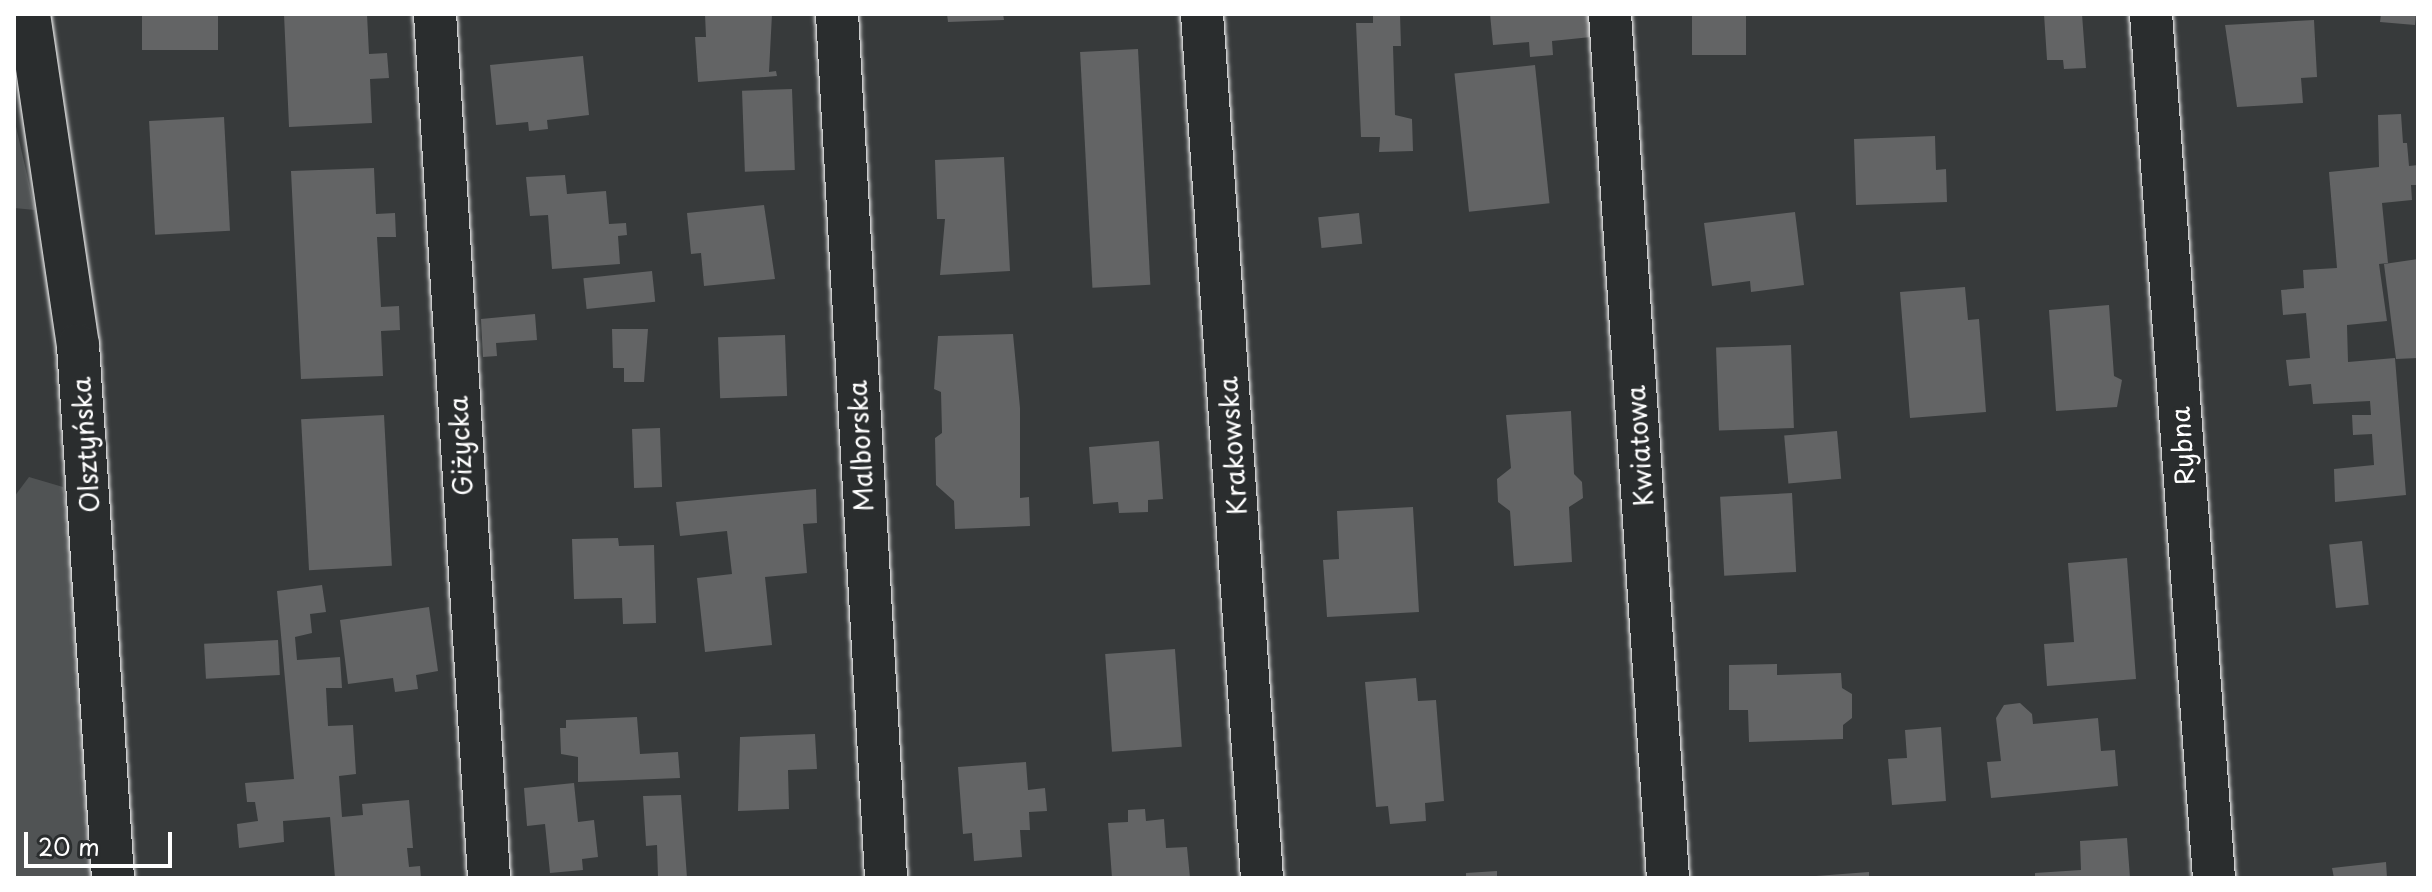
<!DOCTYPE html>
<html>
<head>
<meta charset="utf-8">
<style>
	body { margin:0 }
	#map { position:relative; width:2432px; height:892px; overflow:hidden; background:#373a3b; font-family:"Playpen Sans",sans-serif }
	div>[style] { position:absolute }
	.green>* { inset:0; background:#505354 }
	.building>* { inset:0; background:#636465; transform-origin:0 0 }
	.roads { filter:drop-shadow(0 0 2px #fff) drop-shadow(0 0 2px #fff) }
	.minor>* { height:42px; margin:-21px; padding:0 21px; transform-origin:21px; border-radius:21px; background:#2a2d2e }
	span { translate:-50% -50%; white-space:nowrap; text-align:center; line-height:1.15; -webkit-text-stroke:7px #2a2d2e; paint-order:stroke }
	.street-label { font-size:26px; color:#fff }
	.frame { position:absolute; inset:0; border:16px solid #fff; pointer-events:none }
	.scale { position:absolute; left:24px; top:832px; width:148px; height:36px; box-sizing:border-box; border:4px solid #fff; border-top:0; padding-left:10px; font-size:24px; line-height:28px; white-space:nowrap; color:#fff; -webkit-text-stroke:6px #2a2d2e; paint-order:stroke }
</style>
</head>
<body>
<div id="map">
	<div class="green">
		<div style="clip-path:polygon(14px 118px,35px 210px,14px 208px)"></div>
		<div style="clip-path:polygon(29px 477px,63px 487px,75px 543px,104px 878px,14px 878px,14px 497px)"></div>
	</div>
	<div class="building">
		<div style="left:142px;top:14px;width:76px;height:36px"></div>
		<div style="clip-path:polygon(284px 14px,367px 14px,369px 54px,387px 53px,389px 78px,370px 79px,372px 123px,289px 127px)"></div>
		<div style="clip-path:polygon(705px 14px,772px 14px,769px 72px,776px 71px,777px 76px,698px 82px,695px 37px,706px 37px)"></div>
		<div style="clip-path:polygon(947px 14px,1003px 14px,1004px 20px,948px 22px)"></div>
		<div style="clip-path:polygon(1373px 14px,1400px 14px,1401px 46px,1393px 46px,1395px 115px,1412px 119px,1413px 151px,1379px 152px,1380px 137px,1361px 137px,1356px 23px,1373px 23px)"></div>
		<div style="clip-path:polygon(1490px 14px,1589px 14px,1591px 37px,1552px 41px,1553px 55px,1530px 57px,1529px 42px,1493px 45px)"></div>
		<div style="left:1692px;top:14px;width:54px;height:41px"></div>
		<div style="clip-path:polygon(2044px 14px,2082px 14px,2086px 68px,2064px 69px,2063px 60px,2047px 60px)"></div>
		<div style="clip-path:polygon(2381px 14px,2416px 14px,2415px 25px,2380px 22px)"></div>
		<div style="clip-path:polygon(2314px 20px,2317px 77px,2301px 78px,2303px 103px,2237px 107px,2225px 25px)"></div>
		<div style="left:1138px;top:49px;width:236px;height:58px;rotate:87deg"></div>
		<div style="clip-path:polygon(583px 56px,589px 115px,547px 120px,548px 129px,529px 131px,528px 122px,496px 125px,490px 65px)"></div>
		<div style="left:1535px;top:65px;width:139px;height:81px;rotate:84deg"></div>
		<div style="left:792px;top:89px;width:81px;height:50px;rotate:88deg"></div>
		<div style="clip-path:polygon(2401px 114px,2403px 143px,2407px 143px,2409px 166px,2418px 165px,2418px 185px,2411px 185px,2412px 200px,2382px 203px,2388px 263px,2379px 264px,2387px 321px,2347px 325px,2348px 362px,2395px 358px,2406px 495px,2335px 502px,2334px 469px,2374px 465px,2372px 434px,2353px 435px,2352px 415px,2371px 415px,2370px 401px,2313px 404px,2311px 384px,2289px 386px,2286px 360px,2310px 358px,2306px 313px,2283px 315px,2281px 290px,2304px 288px,2303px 270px,2337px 268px,2329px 172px,2379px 167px,2378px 115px)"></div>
		<div style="left:224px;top:117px;width:114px;height:75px;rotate:87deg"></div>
		<div style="clip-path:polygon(1935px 136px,1936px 170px,1946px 169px,1947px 202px,1856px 205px,1854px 139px)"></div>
		<div style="clip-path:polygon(1004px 157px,1010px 271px,940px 275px,945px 219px,937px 219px,935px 160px)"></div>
		<div style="clip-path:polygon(374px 168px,376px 214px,395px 213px,396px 237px,377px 237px,381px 307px,399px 306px,400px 330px,381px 331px,383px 376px,301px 379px,291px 171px)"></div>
		<div style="clip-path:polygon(565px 175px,567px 194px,606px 191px,609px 224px,626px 223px,627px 235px,618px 236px,620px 264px,552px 269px,548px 215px,530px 216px,526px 177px)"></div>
		<div style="clip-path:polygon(764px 205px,775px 279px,704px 286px,701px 253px,691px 254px,687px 213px)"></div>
		<div style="clip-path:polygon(1795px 212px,1804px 285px,1751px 292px,1750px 281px,1712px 286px,1704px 223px)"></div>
		<div style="left:1359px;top:213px;width:31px;height:41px;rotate:84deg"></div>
		<div style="clip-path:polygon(2418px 259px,2418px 358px,2396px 359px,2384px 264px)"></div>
		<div style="left:652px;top:271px;width:31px;height:69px;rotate:84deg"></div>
		<div style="clip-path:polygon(1965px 287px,1968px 320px,1979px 319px,1986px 412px,1910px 418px,1900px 292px)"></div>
		<div style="clip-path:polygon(2109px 305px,2114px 376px,2122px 380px,2117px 407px,2056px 411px,2049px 310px)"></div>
		<div style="clip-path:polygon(535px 314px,537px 340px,496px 343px,497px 356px,483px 357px,481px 319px)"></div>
		<div style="clip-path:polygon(612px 329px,648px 329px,644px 382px,624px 382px,624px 368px,613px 368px)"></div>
		<div style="clip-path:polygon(1013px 334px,1020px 408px,1020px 498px,1029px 497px,1030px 526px,955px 529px,954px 501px,936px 485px,935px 438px,942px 433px,941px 392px,934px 389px,938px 336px)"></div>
		<div style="left:785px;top:335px;width:61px;height:67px;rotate:88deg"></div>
		<div style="left:1791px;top:345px;width:83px;height:75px;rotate:88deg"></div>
		<div style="clip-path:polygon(1571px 411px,1574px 474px,1582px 482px,1583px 498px,1569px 507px,1572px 562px,1514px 566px,1510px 511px,1498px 502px,1497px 479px,1511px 468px,1506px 415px)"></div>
		<div style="left:384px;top:415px;width:151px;height:83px;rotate:87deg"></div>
		<div style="left:660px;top:428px;width:59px;height:28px;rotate:88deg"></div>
		<div style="left:1837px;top:431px;width:48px;height:53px;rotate:85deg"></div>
		<div style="clip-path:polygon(1159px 441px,1163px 499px,1148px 500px,1148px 512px,1119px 513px,1118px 502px,1093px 504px,1089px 447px)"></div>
		<div style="clip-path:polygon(816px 489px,817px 523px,803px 524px,807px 573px,765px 577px,772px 645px,705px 652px,697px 578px,732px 574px,727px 531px,680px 536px,676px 502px)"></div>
		<div style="left:1792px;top:493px;width:79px;height:72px;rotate:87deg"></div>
		<div style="clip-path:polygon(1413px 507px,1419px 612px,1327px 617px,1323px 560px,1339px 559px,1337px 511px)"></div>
		<div style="clip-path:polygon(618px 538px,619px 546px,654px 545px,656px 623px,623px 624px,622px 598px,574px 599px,572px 539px)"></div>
		<div style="left:2362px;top:541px;width:64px;height:33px;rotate:84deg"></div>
		<div style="clip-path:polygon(2127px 558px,2136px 679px,2047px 686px,2044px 644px,2074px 642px,2068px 563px)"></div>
		<div style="clip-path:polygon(322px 585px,326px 612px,310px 614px,312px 633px,295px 637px,297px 660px,340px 657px,342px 688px,326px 688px,328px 726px,353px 725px,356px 774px,339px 776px,342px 817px,363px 815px,362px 804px,409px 800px,413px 848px,407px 848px,409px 867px,420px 866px,421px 878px,335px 878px,330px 817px,283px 821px,284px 842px,239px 848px,237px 824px,258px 821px,255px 802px,247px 802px,245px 783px,294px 779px,277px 591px)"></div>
		<div style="clip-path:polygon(429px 607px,438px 671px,416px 675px,418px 689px,395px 692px,393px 678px,348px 684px,340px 620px)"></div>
		<div style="left:278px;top:640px;width:35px;height:74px;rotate:87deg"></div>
		<div style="left:1175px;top:649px;width:98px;height:70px;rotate:86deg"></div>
		<div style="clip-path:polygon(1777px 664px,1777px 675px,1841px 673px,1842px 688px,1852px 694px,1852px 718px,1843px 725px,1843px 739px,1749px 742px,1748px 710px,1729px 710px,1729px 665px)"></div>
		<div style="clip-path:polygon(1416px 678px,1418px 701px,1436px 700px,1444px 801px,1425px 803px,1426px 821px,1390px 824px,1388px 806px,1376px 807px,1365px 682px)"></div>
		<div style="clip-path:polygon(2020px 703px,2032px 714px,2033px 724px,2098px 718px,2101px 751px,2115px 750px,2118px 786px,1991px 798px,1987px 762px,2001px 761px,1996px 718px,2004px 705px)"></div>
		<div style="clip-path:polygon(637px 717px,640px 754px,678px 752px,680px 778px,578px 782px,578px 757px,561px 754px,560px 728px,566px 728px,566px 720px)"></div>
		<div style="clip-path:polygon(1941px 727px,1946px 801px,1892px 805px,1888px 759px,1907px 758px,1905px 730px)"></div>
		<div style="clip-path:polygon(815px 734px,817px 769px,788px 770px,789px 809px,738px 811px,740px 737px)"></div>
		<div style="clip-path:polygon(1026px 762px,1028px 790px,1045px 788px,1047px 811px,1029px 812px,1030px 830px,1020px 830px,1022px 857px,974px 861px,972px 833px,963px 834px,958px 767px)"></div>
		<div style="clip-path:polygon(574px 783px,578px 822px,594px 820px,598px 857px,582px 859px,583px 870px,550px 873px,545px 824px,527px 826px,524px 788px)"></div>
		<div style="clip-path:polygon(681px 795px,687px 878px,658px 878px,657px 845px,646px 846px,643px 796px)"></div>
		<div style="clip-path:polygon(1145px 809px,1146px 821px,1164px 819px,1166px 848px,1187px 847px,1190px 878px,1112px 878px,1108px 823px,1128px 822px,1128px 810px)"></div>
		<div style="clip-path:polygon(2127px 838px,2130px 878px,2035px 878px,2035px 873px,2081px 870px,2080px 841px)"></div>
		<div style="clip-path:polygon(2386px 862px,2387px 878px,2334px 878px,2332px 868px)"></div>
		<div style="clip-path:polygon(1497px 871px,1497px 878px,1466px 878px,1466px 873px)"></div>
		<div style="clip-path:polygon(1869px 872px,1869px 878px,1816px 878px,1816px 876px)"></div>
	</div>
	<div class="roads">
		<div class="minor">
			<div style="left:29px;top:14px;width:335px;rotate:81.6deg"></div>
			<div style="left:78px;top:345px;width:534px;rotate:86.24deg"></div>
			<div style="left:435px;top:14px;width:866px;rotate:86.42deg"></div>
			<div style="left:837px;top:14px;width:865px;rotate:86.75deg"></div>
			<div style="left:1202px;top:14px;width:866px;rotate:86.03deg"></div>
			<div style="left:1610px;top:14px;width:866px;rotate:86.16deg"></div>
			<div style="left:2151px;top:14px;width:866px;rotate:85.83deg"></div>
		</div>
	</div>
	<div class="street-label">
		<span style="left:85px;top:445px;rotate:-94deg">Olsztyńska</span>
		<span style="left:460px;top:446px;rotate:-93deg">Giżycka</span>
		<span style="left:860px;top:446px;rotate:-93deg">Malborska</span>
		<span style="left:1232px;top:446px;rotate:-94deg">Krakowska</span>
		<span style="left:1639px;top:446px;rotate:-94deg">Kwiatowa</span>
		<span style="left:2182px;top:446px;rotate:-94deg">Rybna</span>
	</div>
	<div class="frame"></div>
	<div class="scale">20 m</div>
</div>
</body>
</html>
